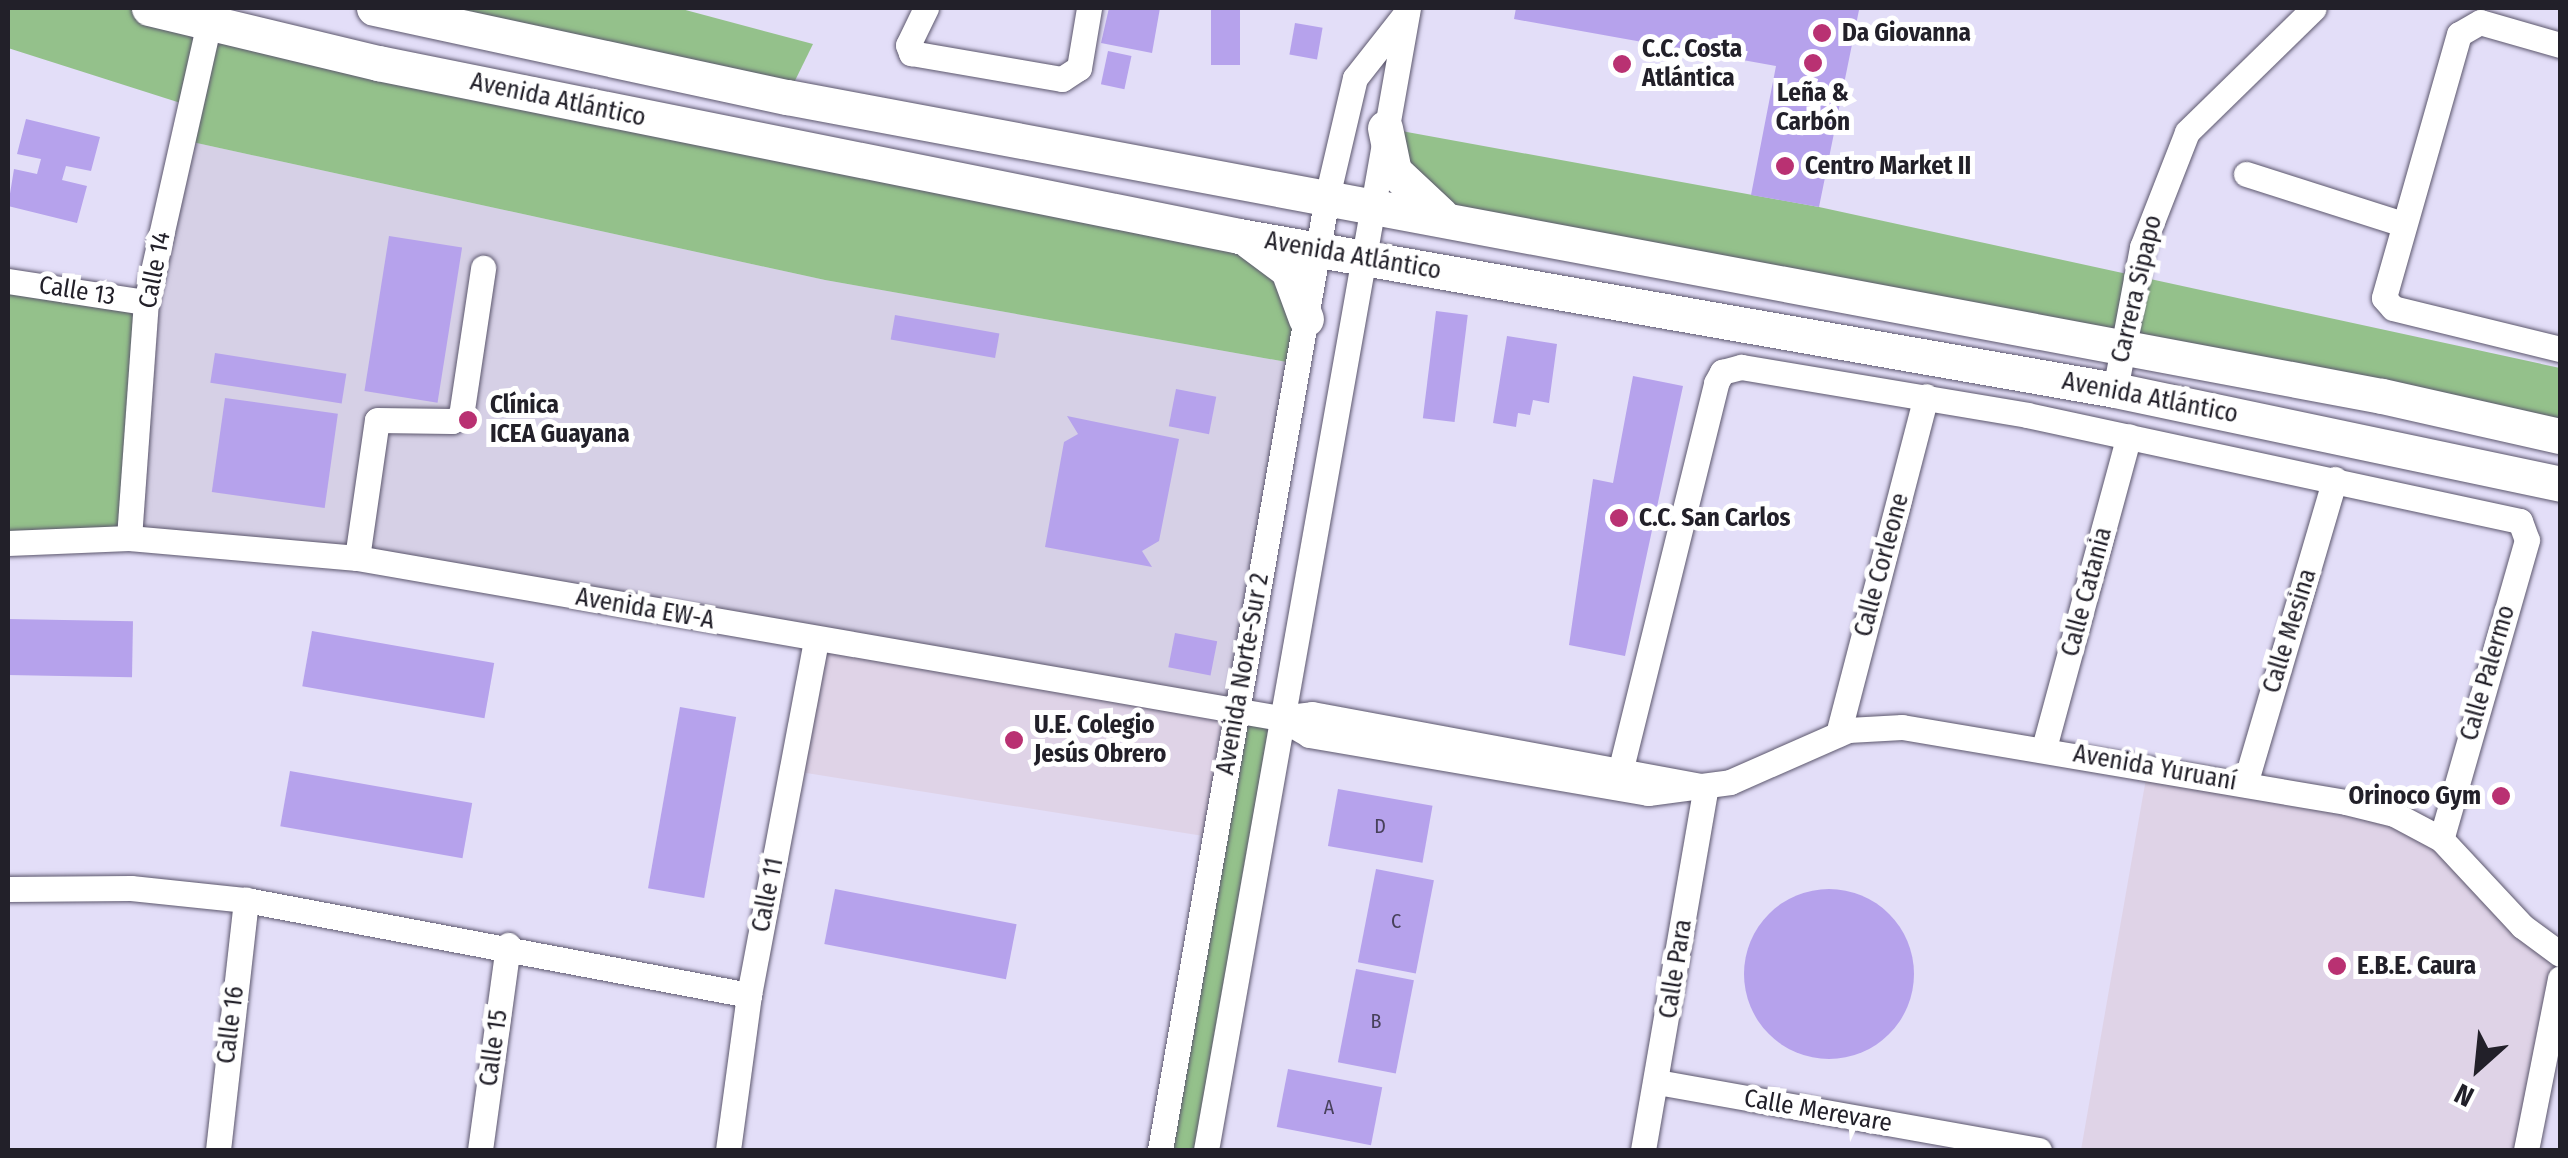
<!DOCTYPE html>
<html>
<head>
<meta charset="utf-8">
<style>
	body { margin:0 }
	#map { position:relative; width:2568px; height:1158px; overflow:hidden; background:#e3def8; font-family:"Fira Sans Condensed",sans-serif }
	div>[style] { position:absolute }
	.education>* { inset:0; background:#dfd3e7; transform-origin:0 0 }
	.medical>* { inset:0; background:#d6d0e6 }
	.green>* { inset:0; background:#94c18b; transform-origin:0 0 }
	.building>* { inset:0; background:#b6a2ec; transform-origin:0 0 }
	.round { border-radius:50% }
	.roads { filter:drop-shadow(0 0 2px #5c576d) drop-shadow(0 0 2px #5c576d) }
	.street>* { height:25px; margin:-12.5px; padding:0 12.5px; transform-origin:12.5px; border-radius:12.5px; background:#fff }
	.secondary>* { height:35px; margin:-17.5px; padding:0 17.5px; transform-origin:17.5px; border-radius:17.5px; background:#fff }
	.dots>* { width:28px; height:28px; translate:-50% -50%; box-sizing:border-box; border:5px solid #fff; border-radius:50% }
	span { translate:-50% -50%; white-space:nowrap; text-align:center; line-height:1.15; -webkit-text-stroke:10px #fff; paint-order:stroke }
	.number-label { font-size:20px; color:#47405a }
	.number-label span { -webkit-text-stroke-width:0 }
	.poi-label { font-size:25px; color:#222029; font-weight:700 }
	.left { translate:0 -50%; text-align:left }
	.right { translate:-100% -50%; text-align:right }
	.street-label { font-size:25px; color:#222029 }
	.frame { position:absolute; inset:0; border:10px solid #222029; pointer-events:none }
	.north { position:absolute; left:2428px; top:1018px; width:100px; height:100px; -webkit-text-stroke:8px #fff; paint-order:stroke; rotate:207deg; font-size:28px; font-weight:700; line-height:40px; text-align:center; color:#222029 }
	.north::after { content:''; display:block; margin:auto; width:35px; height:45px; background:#222029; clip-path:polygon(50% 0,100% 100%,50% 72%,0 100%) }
</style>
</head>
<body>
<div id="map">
	<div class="education">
		<div style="left:816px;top:641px;width:426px;height:132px;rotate:9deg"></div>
		<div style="clip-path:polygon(2148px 767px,2394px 814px,2560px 954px,2526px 1150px,2081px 1150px)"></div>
	</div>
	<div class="medical">
		<div style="clip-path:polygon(183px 140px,825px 280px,1298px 364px,1236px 710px,423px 568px,129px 538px,146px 302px)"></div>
	</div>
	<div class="green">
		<div style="clip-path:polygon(8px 8px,149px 8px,1239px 236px,1288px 270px,1298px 364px,825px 280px,183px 140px,190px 106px,8px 48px)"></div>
		<div style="clip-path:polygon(374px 8px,678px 8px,813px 44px,787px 97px)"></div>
		<div style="clip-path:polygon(1385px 128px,1819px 207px,2560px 368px,2560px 436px,1446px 219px)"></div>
		<div style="clip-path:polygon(8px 281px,146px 302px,129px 538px,8px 543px)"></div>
		<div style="left:1236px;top:710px;width:45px;height:447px;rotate:10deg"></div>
	</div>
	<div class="building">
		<div style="clip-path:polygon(1109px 8px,1160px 8px,1152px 53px,1101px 43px)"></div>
		<div style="left:1211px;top:8px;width:29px;height:57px"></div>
		<div style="clip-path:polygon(1516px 8px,1859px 10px,1819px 207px,1751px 195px,1776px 66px,1514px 19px)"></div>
		<div style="left:1295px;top:23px;width:28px;height:32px;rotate:10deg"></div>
		<div style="left:1108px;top:51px;width:24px;height:34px;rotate:12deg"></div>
		<div style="clip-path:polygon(26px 119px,100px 137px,91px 171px,66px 166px,62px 180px,87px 186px,77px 223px,8px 206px,14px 169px,37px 174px,41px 159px,17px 154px)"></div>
		<div style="left:389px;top:236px;width:74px;height:157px;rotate:9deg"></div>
		<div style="left:1436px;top:311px;width:32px;height:108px;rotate:7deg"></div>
		<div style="left:895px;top:315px;width:106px;height:25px;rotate:10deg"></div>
		<div style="clip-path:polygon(1507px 336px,1557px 344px,1549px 403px,1533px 400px,1530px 415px,1518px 413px,1516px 427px,1493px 423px)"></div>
		<div style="left:215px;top:353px;width:133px;height:30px;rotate:9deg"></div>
		<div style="clip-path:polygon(1633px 376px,1683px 386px,1625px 656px,1569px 645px,1593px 479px,1613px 483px)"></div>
		<div style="left:1176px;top:389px;width:41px;height:38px;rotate:11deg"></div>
		<div style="left:225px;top:398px;width:114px;height:95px;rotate:8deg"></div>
		<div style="clip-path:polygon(1067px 416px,1179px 439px,1159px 541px,1142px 551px,1152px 567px,1045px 547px,1064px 442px,1078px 434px)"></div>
		<div style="left:8px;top:619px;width:125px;height:56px;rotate:1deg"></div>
		<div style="left:312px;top:631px;width:185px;height:56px;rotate:10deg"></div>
		<div style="left:1175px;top:633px;width:43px;height:35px;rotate:11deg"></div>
		<div style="left:680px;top:707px;width:57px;height:184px;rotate:10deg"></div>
		<div style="left:290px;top:771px;width:185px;height:56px;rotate:10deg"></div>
		<div style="left:1338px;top:789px;width:96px;height:58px;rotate:10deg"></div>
		<div style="left:1376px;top:869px;width:59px;height:95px;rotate:11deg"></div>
		<div style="left:835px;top:889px;width:185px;height:56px;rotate:11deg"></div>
		<div class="round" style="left:1744px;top:889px;width:170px;height:170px"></div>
		<div style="left:1356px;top:969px;width:59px;height:95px;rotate:11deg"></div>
		<div style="left:1288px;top:1069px;width:96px;height:59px;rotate:11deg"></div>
	</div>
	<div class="roads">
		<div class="street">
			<div style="left:926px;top:8px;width:41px;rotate:115.9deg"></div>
			<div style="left:908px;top:45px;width:9px;rotate:69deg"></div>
			<div style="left:911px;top:53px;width:153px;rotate:9.8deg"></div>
			<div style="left:1062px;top:79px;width:20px;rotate:-33deg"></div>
			<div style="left:1079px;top:68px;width:61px;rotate:-80.5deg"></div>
			<div style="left:2560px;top:45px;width:83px;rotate:-164deg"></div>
			<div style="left:2480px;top:22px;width:24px;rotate:150deg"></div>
			<div style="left:2459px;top:34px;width:274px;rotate:105.9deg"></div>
			<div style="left:2384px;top:298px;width:13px;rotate:48deg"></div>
			<div style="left:2393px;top:308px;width:172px;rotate:13.8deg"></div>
			<div style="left:2246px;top:174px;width:165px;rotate:17.7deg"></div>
			<div style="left:8px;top:281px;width:140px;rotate:8.7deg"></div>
			<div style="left:2115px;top:390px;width:146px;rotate:-79.3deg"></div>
			<div style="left:2142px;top:247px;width:123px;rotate:-68.6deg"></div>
			<div style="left:2187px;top:132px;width:177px;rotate:-44.3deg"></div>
			<div style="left:129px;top:538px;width:237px;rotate:-85.9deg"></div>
			<div style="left:146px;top:302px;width:301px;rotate:-77.3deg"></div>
			<div style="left:8px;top:543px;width:121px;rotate:-2.4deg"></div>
			<div style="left:129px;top:538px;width:229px;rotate:5deg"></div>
			<div style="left:357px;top:558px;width:937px;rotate:9.83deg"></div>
			<div style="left:1280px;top:718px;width:32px;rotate:-7deg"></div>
			<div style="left:1312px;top:714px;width:401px;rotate:10.5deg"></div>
			<div style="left:357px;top:558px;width:139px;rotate:-81.8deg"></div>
			<div style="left:377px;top:420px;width:75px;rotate:0.8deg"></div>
			<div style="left:452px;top:421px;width:10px;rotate:-29deg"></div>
			<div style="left:461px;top:416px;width:150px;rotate:-81.5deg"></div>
			<div style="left:1280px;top:718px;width:34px;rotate:30deg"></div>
			<div style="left:1309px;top:735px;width:344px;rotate:9.7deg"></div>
			<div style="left:1648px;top:793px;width:83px;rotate:-7.6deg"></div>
			<div style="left:1730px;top:782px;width:129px;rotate:-23.8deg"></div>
			<div style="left:1848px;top:730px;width:54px;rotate:-3.2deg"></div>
			<div style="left:1902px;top:727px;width:450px;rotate:9.6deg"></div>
			<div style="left:2346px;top:802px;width:49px;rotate:14deg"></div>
			<div style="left:2394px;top:814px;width:53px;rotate:28deg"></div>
			<div style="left:2441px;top:839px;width:119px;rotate:47deg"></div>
			<div style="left:2522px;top:926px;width:47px;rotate:36.4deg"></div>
			<div style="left:1838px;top:734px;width:349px;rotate:-75.4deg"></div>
			<div style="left:2044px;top:748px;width:323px;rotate:-74.8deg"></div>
			<div style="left:1621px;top:768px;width:397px;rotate:-76.1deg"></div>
			<div style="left:1716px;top:383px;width:13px;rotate:-61deg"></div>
			<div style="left:1722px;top:372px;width:20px;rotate:-15deg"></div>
			<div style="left:1741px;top:367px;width:290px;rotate:9.5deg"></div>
			<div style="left:2027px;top:415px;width:504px;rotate:12.13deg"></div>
			<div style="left:2520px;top:521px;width:20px;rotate:70deg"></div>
			<div style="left:2527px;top:540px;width:311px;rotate:106deg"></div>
			<div style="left:2245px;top:784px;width:318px;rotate:-73.6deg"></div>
			<div style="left:8px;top:889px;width:123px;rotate:-0.5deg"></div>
			<div style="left:131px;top:888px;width:116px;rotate:6deg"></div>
			<div style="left:246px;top:900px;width:512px;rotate:10.7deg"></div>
			<div style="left:1657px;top:1082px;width:388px;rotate:10.1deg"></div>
			<div style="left:218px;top:1150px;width:252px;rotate:-83.6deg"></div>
			<div style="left:480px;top:1150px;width:207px;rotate:-82.2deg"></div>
			<div style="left:728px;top:1150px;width:156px;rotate:-82.3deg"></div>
			<div style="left:749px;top:995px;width:360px;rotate:-79.3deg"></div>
			<div style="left:1160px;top:1150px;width:968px;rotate:-80.06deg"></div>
			<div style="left:1327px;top:197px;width:122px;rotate:-76.8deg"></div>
			<div style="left:1355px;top:78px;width:84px;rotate:-51.8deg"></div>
			<div style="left:1206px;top:1150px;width:1160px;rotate:-79.97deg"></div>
			<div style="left:1643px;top:1150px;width:368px;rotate:-80.2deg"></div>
			<div style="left:2526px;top:1150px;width:175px;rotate:-78.8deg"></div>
		</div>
		<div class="secondary">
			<div style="left:149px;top:8px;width:236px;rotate:13.5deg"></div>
			<div style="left:378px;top:63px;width:878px;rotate:11.36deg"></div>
			<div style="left:1239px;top:236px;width:889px;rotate:9.97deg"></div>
			<div style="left:2115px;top:390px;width:455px;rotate:11.9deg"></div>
			<div style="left:374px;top:8px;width:422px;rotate:12.2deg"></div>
			<div style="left:787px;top:97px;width:1623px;rotate:10.62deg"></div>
			<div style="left:2382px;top:396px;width:182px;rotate:12.7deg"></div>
			<div style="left:1385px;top:128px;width:44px;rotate:78.2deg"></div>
			<div style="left:1394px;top:171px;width:64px;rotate:43.1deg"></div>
			<div style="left:1249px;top:241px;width:49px;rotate:36.6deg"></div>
			<div style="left:1288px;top:270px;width:52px;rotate:69.8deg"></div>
		</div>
	</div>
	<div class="dots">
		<div style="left:1822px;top:33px;background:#b93172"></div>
		<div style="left:1813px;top:63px;background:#b93172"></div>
		<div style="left:1622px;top:64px;background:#b93172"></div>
		<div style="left:1785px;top:166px;background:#b93172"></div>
		<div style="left:468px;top:420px;background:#b93172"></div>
		<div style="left:1619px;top:518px;background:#b93172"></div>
		<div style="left:1014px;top:740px;background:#b93172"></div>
		<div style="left:2501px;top:796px;background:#b93172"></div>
		<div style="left:2337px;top:966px;background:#b93172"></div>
	</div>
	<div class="number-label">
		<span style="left:1380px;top:826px">D</span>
		<span style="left:1396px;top:921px">C</span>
		<span style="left:1376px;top:1021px">B</span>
		<span style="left:1329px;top:1107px">A</span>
	</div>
	<div class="poi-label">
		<span class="left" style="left:1842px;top:33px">Da Giovanna</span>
		<span class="left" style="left:1642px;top:64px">C.C. Costa<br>Atlántica</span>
		<span style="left:1813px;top:108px">Leña &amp;<br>Carbón</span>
		<span class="left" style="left:1805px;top:166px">Centro Market II</span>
		<span class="left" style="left:490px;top:420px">Clínica<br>ICEA Guayana</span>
		<span class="left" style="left:1639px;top:518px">C.C. San Carlos</span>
		<span class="left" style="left:1034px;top:740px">U.E. Colegio<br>Jesús Obrero</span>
		<span class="right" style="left:2481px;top:796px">Orinoco Gym</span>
		<span class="left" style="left:2357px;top:966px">E.B.E. Caura</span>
	</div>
	<div class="street-label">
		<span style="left:558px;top:100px;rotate:12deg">Avenida Atlántico</span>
		<span style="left:1353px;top:256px;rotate:10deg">Avenida Atlántico</span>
		<span style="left:155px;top:270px;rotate:-79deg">Calle 14</span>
		<span style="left:2137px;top:289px;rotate:-77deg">Carrera Sipapo</span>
		<span style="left:77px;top:291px;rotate:9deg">Calle 13</span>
		<span style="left:2150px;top:398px;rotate:11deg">Avenida Atlántico</span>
		<span style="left:1882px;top:565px;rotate:-75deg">Calle Corleone</span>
		<span style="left:2087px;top:592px;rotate:-75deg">Calle Catania</span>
		<span style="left:645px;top:609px;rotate:10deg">Avenida EW-A</span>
		<span style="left:2290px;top:631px;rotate:-73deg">Calle Mesina</span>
		<span style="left:2488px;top:673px;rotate:-74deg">Calle Palermo</span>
		<span style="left:1243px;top:674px;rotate:-80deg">Avenida Norte-Sur 2</span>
		<span style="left:2155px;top:768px;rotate:10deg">Avenida Yuruaní</span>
		<span style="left:768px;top:895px;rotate:-79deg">Calle 11</span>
		<span style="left:1676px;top:969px;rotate:-81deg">Calle Para</span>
		<span style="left:231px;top:1025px;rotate:-83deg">Calle 16</span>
		<span style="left:494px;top:1048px;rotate:-82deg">Calle 15</span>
		<span style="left:1818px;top:1111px;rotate:10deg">Calle Merevare</span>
	</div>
	<div class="frame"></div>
	<div class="north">N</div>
</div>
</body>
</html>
